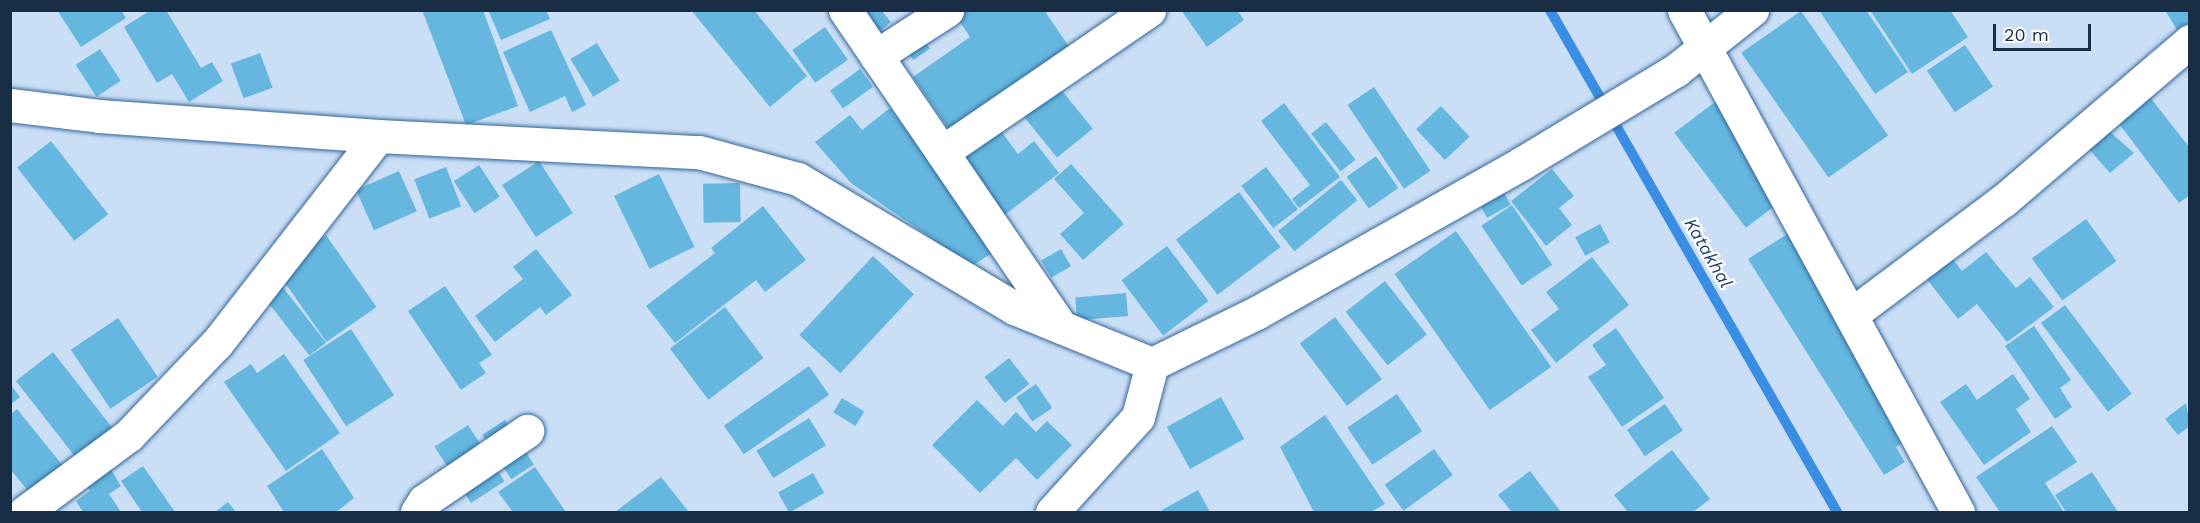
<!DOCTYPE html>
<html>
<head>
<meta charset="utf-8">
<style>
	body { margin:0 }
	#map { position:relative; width:2200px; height:523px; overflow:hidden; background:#cadff6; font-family:"Work Sans",sans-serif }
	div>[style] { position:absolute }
	.stream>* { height:10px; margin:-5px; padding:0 5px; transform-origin:5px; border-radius:5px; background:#398de3 }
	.building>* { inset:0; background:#65b7df; transform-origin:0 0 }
	.roads { filter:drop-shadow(0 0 2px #35669a) drop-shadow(0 0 2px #35669a) }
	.minor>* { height:33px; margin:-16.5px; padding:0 16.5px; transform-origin:16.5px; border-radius:16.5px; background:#fff }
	span { translate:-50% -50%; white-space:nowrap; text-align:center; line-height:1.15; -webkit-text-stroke:4.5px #fdfdfd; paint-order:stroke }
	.water-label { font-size:18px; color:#1b3c5f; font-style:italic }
	.frame { position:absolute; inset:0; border:12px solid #192e45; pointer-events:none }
	.scale { position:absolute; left:1993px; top:24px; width:98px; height:27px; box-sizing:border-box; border:3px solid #192e45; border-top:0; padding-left:8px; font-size:18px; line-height:21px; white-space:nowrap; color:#192e45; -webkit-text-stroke:4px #fdfdfd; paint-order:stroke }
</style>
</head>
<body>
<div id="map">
	<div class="stream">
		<div style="left:1550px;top:10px;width:578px;rotate:60.24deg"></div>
	</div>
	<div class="building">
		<div style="clip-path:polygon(57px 10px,121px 10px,126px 18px,81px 47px)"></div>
		<div style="clip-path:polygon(151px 10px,166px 10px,201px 68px,212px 62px,223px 81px,189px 102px,172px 74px,157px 83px,124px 27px)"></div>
		<div style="clip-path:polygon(422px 10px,483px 10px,518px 106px,466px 125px)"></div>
		<div style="clip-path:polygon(488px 10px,546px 10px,550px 19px,501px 40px)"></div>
		<div style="clip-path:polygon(691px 10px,754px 10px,807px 76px,770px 107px)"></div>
		<div style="clip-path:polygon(861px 10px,881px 10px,891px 22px,873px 37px)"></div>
		<div style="clip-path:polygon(952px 10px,1044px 10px,1074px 54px,955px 138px,913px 77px,970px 37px)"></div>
		<div style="clip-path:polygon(1181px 10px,1237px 10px,1244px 20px,1207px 47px)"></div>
		<div style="clip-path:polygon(1819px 10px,1866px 10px,1908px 72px,1875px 94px)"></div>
		<div style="clip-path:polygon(1870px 10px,1950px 10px,1968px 37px,1912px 74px)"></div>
		<div style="clip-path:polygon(2165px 10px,2190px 10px,2190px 22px,2177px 30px)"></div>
		<div style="left:1801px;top:11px;width:152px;height:73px;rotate:55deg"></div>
		<div style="left:825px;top:27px;width:40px;height:40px;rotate:55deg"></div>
		<div style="clip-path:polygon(551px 30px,586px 105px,572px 112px,565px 96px,530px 112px,503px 52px)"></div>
		<div style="left:919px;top:33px;width:19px;height:20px;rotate:55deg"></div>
		<div style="left:597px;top:43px;width:44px;height:31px;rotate:59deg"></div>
		<div style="left:1965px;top:45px;width:50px;height:46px;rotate:56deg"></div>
		<div style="left:100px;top:49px;width:38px;height:29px;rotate:57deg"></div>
		<div style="left:260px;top:53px;width:37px;height:31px;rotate:70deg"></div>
		<div style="left:860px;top:69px;width:22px;height:37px;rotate:54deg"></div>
		<div style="left:1055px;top:82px;width:60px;height:46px;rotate:51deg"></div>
		<div style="left:1374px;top:87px;width:101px;height:32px;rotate:56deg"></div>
		<div style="left:1723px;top:96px;width:119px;height:61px;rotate:53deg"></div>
		<div style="clip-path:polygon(2149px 96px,2190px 148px,2190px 195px,2179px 203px,2117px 121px)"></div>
		<div style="clip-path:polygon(1284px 103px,1340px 177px,1299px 208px,1292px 199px,1310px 185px,1261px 121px)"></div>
		<div style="left:1441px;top:106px;width:42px;height:34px;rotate:47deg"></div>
		<div style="clip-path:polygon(890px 108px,995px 251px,972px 266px,851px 183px,815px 142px,850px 115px,862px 130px)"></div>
		<div style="left:1326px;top:122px;width:48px;height:19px;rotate:52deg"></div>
		<div style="clip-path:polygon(995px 123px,1018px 154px,1034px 141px,1059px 173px,1002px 217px,955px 154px)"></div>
		<div style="clip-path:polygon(2109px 131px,2134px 153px,2110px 173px,2089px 149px)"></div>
		<div style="left:51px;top:141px;width:93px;height:43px;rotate:52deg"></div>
		<div style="left:1376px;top:156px;width:39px;height:36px;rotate:55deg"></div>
		<div style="left:539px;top:161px;width:62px;height:44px;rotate:57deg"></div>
		<div style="clip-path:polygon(1071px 164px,1124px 224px,1083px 260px,1060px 234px,1084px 213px,1054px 179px)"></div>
		<div style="left:479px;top:165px;width:38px;height:30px;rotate:57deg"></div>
		<div style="left:446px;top:167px;width:42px;height:34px;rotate:69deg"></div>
		<div style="left:1266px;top:167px;width:53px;height:31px;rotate:53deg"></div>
		<div style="clip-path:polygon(1552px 169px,1574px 196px,1559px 208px,1572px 225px,1546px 246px,1511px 201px)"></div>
		<div style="left:399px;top:171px;width:44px;height:47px;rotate:66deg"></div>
		<div style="left:659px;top:174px;width:81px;height:50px;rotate:64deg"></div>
		<div style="left:1341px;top:180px;width:26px;height:81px;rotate:51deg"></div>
		<div style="left:740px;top:183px;width:39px;height:37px;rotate:89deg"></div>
		<div style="left:1502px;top:189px;width:18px;height:27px;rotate:61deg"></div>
		<div style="left:1239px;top:192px;width:69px;height:79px;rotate:53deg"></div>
		<div style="left:1512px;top:205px;width:72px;height:37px;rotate:56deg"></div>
		<div style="clip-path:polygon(763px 206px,806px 260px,765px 292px,756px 280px,675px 343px,646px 306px,715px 253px,711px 248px)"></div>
		<div style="left:2086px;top:219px;width:52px;height:67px;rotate:54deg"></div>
		<div style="left:1600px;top:224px;width:21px;height:28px;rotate:62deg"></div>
		<div style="clip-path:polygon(1800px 226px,1926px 428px,1896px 447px,1905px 462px,1884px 475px,1748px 259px)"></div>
		<div style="left:1456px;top:231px;width:166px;height:75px;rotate:55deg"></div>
		<div style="left:326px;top:235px;width:88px;height:61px;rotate:55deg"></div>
		<div style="left:1167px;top:246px;width:69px;height:57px;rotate:53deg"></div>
		<div style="clip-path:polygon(536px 249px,572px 295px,546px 315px,540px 307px,495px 342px,475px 316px,523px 279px,513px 267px)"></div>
		<div style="left:1061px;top:249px;width:20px;height:23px;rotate:60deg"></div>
		<div style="clip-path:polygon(1947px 252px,1962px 271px,1986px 252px,2016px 288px,2030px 277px,2054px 307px,2007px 342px,1977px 304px,1958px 319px,1922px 273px)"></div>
		<div style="left:873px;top:256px;width:56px;height:108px;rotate:43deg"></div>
		<div style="clip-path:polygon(1592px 257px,1629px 305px,1556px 363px,1531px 330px,1559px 309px,1546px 292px)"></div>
		<div style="left:278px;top:281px;width:78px;height:21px;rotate:52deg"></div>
		<div style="left:1385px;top:281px;width:68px;height:50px;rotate:52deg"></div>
		<div style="clip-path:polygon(445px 286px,492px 355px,479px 363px,486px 373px,461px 390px,408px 311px)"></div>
		<div style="left:1126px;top:293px;width:23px;height:51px;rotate:85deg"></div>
		<div style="left:2065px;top:305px;width:111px;height:30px;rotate:53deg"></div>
		<div style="left:725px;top:307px;width:64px;height:69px;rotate:53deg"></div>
		<div style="left:1335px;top:317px;width:78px;height:44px;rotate:53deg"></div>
		<div style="left:118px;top:318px;width:71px;height:57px;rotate:56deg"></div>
		<div style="clip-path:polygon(2034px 326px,2071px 380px,2060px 388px,2072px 407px,2055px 419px,2005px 346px)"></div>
		<div style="clip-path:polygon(1616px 328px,1664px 398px,1622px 427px,1588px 377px,1606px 365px,1592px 345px)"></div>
		<div style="left:351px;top:329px;width:79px;height:57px;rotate:57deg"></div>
		<div style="left:53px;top:352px;width:108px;height:47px;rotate:52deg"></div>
		<div style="clip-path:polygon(284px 354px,340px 433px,286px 471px,224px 382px,251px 364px,257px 373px)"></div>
		<div style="left:1009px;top:358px;width:33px;height:31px;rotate:52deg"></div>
		<div style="left:809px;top:366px;width:35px;height:104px;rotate:55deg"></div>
		<div style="clip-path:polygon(2013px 374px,2030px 399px,2016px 409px,2031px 432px,1984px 465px,1940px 402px,1966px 384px,1977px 400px)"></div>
		<div style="clip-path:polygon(10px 384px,20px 397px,10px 405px)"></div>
		<div style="left:1036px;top:384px;width:29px;height:24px;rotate:56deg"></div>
		<div style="left:1397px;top:394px;width:45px;height:60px;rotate:56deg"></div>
		<div style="left:1221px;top:397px;width:48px;height:62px;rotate:61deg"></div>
		<div style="left:842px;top:398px;width:26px;height:17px;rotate:31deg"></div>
		<div style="clip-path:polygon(977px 400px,1003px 426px,1016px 412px,1036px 432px,1047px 421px,1072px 445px,1037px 480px,1016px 458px,980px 493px,932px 445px)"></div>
		<div style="clip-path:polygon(2186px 403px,2190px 426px,2178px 435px,2165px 419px)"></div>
		<div style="left:1665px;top:404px;width:32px;height:46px;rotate:56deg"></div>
		<div style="clip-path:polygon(17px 409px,63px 466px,30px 493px,10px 469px,10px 415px)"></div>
		<div style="clip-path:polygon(1325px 415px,1385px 504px,1371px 512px,1314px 512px,1280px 447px)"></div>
		<div style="left:809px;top:418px;width:32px;height:62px;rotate:58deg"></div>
		<div style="left:505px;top:420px;width:53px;height:27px;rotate:57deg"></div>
		<div style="left:468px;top:425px;width:67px;height:40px;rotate:57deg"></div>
		<div style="clip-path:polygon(2052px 426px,2077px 462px,2045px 483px,2064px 512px,2000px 512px,1976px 477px)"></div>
		<div style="clip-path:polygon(322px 449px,354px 498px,336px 512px,284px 512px,267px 486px)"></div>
		<div style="left:1434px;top:449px;width:32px;height:61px;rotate:54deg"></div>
		<div style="clip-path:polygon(1672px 450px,1710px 499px,1693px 512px,1628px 512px,1614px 495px)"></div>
		<div style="clip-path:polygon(107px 463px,121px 486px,109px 494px,121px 512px,83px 512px,76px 501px,90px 491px,83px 479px)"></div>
		<div style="clip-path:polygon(143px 466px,175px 512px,142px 512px,121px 481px)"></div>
		<div style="clip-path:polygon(535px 467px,566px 512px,513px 512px,498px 492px)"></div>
		<div style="clip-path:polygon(1530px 471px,1561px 512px,1512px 512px,1498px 495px)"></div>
		<div style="clip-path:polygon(2092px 472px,2118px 512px,2066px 512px,2055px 495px)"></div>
		<div style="left:813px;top:473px;width:23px;height:40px;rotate:61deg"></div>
		<div style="clip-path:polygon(661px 477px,689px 512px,615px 512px)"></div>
		<div style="clip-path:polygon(1198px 490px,1210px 512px,1163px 512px,1162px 510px)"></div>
		<div style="clip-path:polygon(228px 502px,236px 512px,215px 512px)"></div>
	</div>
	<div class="roads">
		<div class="minor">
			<div style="left:845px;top:10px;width:384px;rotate:55.7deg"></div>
			<div style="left:1684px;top:10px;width:572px;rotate:61.37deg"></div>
			<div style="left:876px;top:56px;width:85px;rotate:-32.9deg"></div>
			<div style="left:10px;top:105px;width:90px;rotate:7deg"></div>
			<div style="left:99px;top:116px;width:280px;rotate:4.1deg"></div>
			<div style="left:378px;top:136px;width:321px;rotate:2.9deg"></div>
			<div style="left:699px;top:152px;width:103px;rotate:15.3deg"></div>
			<div style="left:798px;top:179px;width:252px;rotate:30.8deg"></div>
			<div style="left:1014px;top:308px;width:149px;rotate:22.1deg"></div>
			<div style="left:1152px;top:364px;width:118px;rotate:-26.1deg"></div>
			<div style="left:1258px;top:312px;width:303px;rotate:-29.4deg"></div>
			<div style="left:1522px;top:163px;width:180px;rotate:-31.1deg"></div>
			<div style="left:1676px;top:70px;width:97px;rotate:-38.3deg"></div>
			<div style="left:942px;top:152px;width:251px;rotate:-34.4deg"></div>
			<div style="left:1852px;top:314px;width:190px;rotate:-36.9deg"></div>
			<div style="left:2004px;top:200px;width:245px;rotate:-40.5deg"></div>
			<div style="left:25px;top:512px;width:129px;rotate:-36.5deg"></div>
			<div style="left:129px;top:435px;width:127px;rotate:-46.3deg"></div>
			<div style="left:217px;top:343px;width:262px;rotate:-52.1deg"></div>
			<div style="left:417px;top:512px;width:13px;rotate:-58deg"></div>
			<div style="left:424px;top:501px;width:125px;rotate:-34.2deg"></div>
			<div style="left:1052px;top:512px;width:128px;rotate:-47.8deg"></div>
			<div style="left:1138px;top:417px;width:55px;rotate:-75.2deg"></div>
		</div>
	</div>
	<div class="water-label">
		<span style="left:1708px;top:253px;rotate:60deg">Katakhal</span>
	</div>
	<div class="frame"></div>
	<div class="scale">20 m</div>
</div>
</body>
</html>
